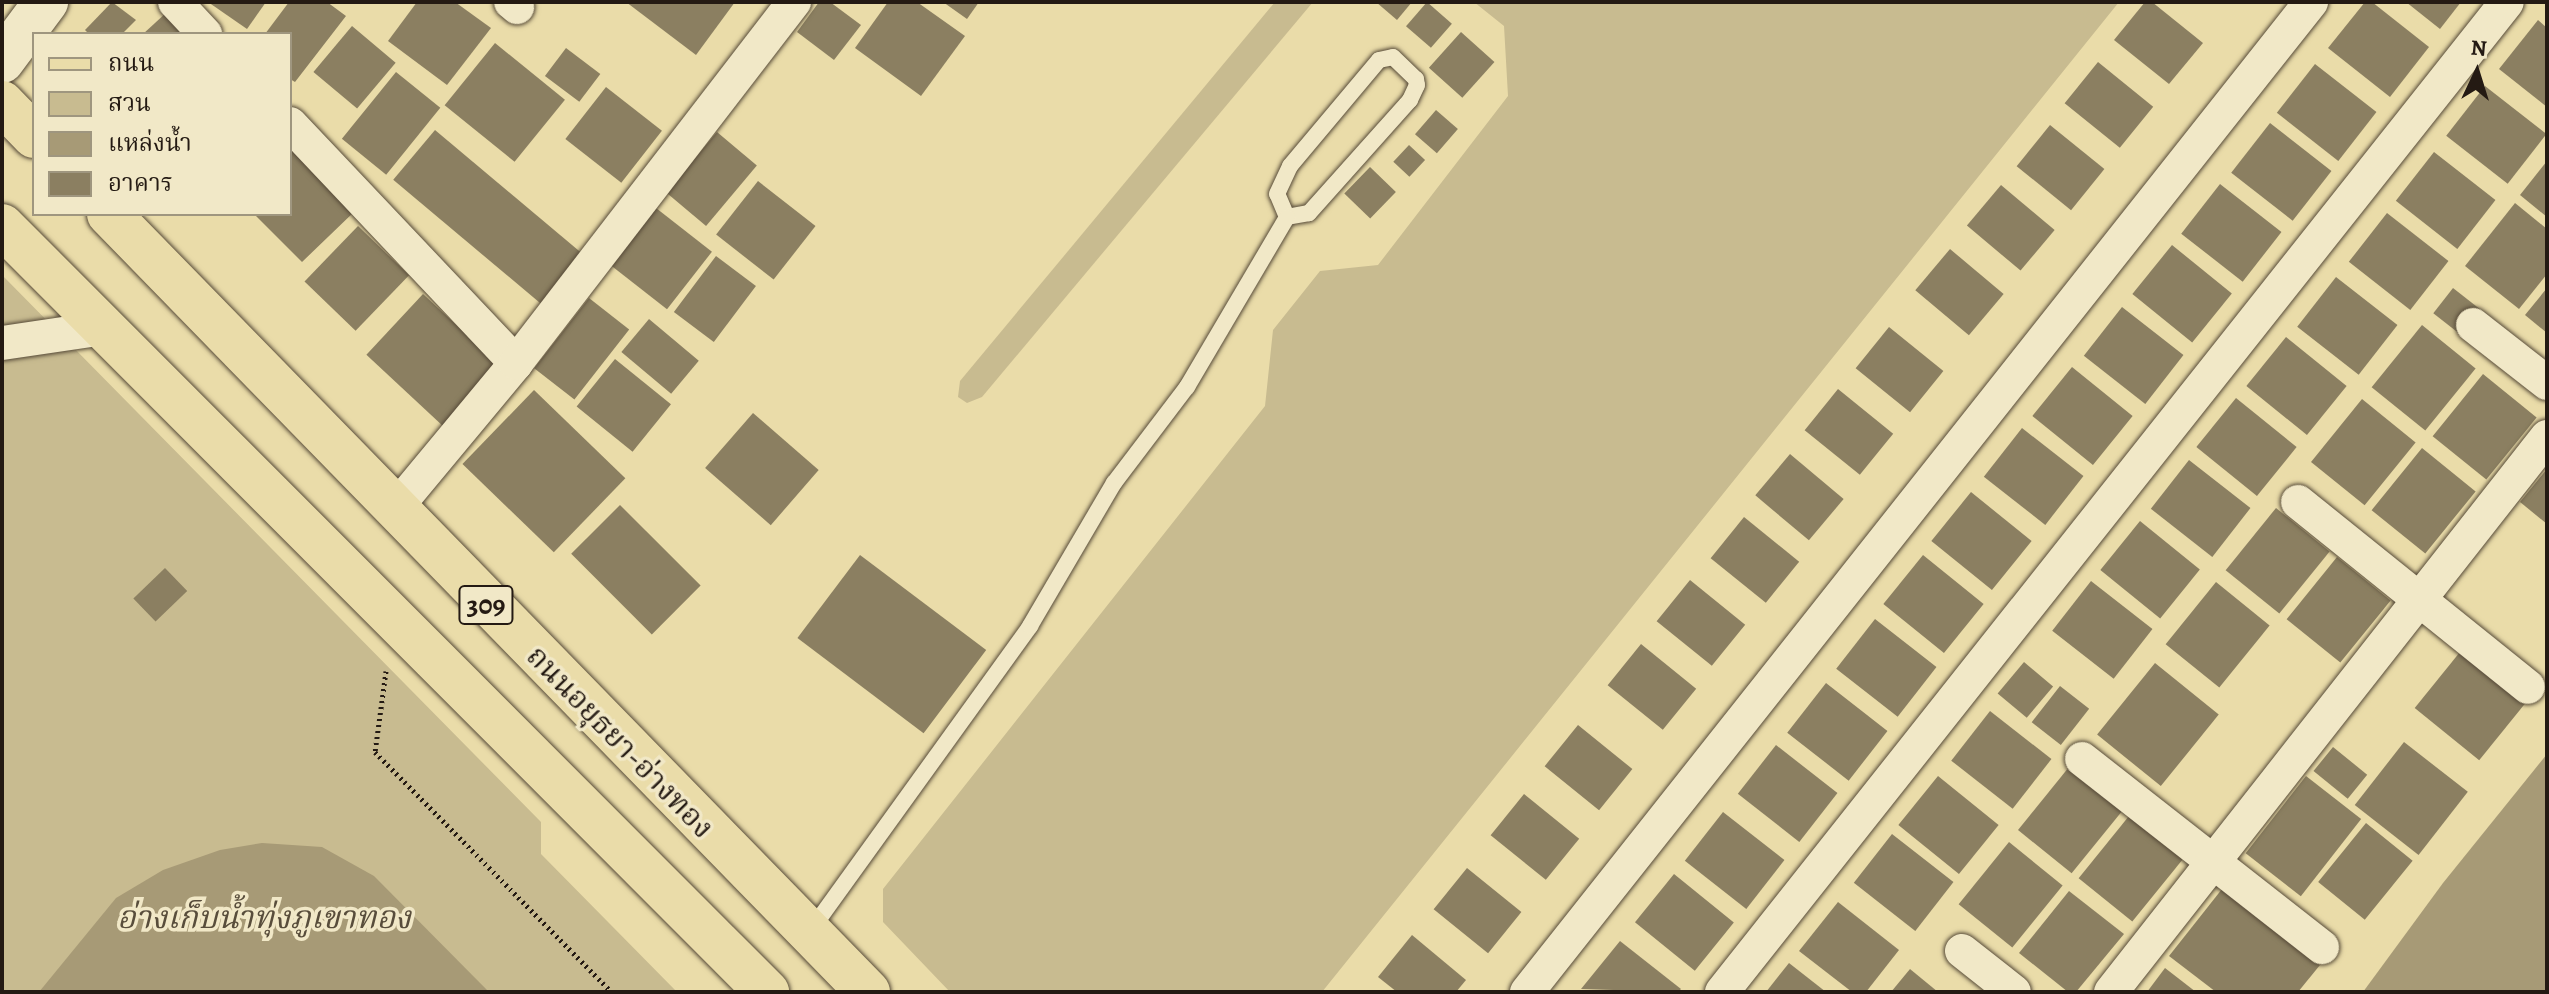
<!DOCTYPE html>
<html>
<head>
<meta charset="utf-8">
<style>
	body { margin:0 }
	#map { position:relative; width:2549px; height:994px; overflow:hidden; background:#eadca9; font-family:Alegreya,"Noto Serif Thai",serif }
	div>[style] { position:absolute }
	.green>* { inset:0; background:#c8bb90 }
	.water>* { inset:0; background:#a79a76 }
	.building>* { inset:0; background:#8b7f61; transform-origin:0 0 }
	.path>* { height:5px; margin-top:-2.5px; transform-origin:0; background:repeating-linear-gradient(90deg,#241a13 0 2px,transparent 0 6px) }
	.roads { filter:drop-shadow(0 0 2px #564a38) drop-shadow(0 0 2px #564a38) }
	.lane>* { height:16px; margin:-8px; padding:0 8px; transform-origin:8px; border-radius:8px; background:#f1e8c7 }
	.street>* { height:34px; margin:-17px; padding:0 17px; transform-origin:17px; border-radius:17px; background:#f1e8c7 }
	.secondary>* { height:44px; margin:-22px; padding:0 22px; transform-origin:22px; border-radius:22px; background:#f1e8c7 }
	.primary>* { height:44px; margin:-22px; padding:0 22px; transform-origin:22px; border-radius:22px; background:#eadca9 }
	span { translate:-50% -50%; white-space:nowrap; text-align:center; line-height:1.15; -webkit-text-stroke:7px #f1e8c7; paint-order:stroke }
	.shield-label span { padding:2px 6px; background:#f1e8c7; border:2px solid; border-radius:6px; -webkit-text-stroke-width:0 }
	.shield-label { font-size:28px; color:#241a13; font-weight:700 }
	.street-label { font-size:30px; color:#241a13 }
	.water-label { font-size:32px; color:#584d3b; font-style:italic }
	.frame { position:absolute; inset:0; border:4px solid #241a13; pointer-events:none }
	.legend { position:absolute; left:32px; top:32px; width:260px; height:184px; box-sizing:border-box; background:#f1e8c7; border:2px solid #9f967f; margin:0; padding:10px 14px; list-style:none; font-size:24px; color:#241a13 }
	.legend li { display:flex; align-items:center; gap:16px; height:40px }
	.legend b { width:40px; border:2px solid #9f967f }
	.north { position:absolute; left:2437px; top:32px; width:80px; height:80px; -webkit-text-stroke:6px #f1e8c7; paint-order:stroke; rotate:4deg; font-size:22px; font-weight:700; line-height:32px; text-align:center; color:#241a13 }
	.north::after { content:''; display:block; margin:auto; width:28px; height:36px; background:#241a13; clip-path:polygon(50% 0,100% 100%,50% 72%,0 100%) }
</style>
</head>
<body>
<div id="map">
	<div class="green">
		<div style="clip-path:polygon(1275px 2px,1313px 2px,982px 397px,967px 403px,958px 397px,960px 381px)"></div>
		<div style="clip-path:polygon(1474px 2px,2119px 2px,1322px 992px,950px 992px,883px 922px,883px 889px,1265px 406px,1273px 330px,1320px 271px,1378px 265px,1508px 96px,1504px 26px)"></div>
		<div style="clip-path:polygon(2px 275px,541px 822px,541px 854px,677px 992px,2px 992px)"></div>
	</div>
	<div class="water">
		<div style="clip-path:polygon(2547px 754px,2547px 992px,2363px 992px,2443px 883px)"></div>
		<div style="clip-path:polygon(262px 843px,322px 847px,374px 876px,489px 992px,39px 992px,116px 898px,163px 870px,220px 850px)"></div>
	</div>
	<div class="building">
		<div style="clip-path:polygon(112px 2px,136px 20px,122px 34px,89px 34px,85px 30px)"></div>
		<div style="clip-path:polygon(208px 2px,266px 2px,247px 29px)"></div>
		<div style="clip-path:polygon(289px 2px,327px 2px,346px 16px,295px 82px,290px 79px,290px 34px,265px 34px)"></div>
		<div style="clip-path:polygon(417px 2px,455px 2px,491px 28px,447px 85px,388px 41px)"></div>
		<div style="clip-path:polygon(626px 2px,735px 2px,696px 55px)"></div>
		<div style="clip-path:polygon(819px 2px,830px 2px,861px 25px,834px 60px,797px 32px)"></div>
		<div style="clip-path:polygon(888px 2px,917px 2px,965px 36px,921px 96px,855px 48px)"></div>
		<div style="clip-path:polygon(943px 2px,979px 2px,967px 19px)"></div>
		<div style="clip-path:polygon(1376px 2px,1412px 2px,1397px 20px)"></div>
		<div style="left:1427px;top:2px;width:33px;height:32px;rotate:41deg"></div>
		<div style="clip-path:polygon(2145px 2px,2152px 2px,2203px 43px,2169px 84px,2114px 40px)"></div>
		<div style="clip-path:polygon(2365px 2px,2372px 2px,2429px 47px,2390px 97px,2328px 48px)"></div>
		<div style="clip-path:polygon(2406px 2px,2461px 2px,2440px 29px)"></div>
		<div style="clip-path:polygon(167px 12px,187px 34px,143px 34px)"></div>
		<div style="clip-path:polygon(2538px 20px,2547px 28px,2547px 107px,2499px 69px)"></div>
		<div style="left:352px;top:26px;width:57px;height:60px;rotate:40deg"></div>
		<div style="left:1461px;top:32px;width:45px;height:48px;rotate:42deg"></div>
		<div style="left:495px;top:43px;width:90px;height:80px;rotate:39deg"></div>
		<div style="left:566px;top:48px;width:43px;height:35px;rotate:37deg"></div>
		<div style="left:2098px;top:62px;width:71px;height:53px;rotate:39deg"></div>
		<div style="left:2315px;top:64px;width:78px;height:62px;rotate:38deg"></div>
		<div style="left:396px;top:72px;width:57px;height:86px;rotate:39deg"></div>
		<div style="left:2485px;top:86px;width:78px;height:63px;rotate:38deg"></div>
		<div style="left:606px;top:87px;width:71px;height:66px;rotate:38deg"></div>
		<div style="left:1436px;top:110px;width:29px;height:32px;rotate:41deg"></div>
		<div style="left:2270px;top:123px;width:78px;height:63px;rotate:38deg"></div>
		<div style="left:2050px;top:125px;width:70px;height:53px;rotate:39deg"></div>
		<div style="left:435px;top:130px;width:194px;height:65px;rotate:40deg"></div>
		<div style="left:717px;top:132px;width:52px;height:79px;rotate:40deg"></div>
		<div style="clip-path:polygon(290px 145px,355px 211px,302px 262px,254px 214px,290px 214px)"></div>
		<div style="left:1409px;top:145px;width:22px;height:23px;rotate:43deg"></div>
		<div style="left:2434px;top:152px;width:78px;height:62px;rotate:38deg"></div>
		<div style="clip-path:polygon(2547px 161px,2547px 217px,2520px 195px)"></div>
		<div style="left:1370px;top:167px;width:36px;height:37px;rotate:44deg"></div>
		<div style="left:758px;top:181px;width:73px;height:68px;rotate:38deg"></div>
		<div style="left:2220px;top:184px;width:78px;height:63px;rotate:38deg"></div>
		<div style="left:2001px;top:185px;width:70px;height:53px;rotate:40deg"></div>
		<div style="clip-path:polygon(2515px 203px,2547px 229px,2547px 274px,2519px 309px,2465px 266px)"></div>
		<div style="left:656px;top:208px;width:71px;height:73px;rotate:38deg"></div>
		<div style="left:2387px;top:213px;width:78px;height:62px;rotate:38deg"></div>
		<div style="left:358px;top:226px;width:71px;height:77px;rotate:44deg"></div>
		<div style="left:2172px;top:245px;width:77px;height:63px;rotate:39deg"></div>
		<div style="left:1950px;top:249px;width:70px;height:54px;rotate:40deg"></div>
		<div style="left:716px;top:256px;width:50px;height:70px;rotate:37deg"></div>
		<div style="left:2336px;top:277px;width:78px;height:63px;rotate:38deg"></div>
		<div style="left:2453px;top:288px;width:34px;height:32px;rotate:38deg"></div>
		<div style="clip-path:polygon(2547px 288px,2547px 333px,2525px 315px)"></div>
		<div style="left:423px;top:294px;width:105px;height:83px;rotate:43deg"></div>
		<div style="left:589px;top:298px;width:51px;height:89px;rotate:38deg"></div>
		<div style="left:2122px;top:307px;width:78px;height:62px;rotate:38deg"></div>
		<div style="left:649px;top:319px;width:65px;height:43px;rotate:40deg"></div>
		<div style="left:2422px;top:325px;width:69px;height:80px;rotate:39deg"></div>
		<div style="left:1889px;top:327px;width:70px;height:53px;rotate:39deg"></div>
		<div style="left:2286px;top:337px;width:78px;height:63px;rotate:39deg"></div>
		<div style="left:615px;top:359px;width:72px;height:61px;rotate:39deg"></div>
		<div style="left:2072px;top:367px;width:78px;height:63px;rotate:39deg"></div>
		<div style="left:2483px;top:374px;width:69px;height:80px;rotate:39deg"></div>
		<div style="left:1838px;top:389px;width:71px;height:53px;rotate:39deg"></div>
		<div style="left:534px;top:390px;width:127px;height:103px;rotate:44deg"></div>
		<div style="left:2236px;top:398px;width:78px;height:63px;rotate:39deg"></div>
		<div style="left:2362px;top:399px;width:69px;height:81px;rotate:39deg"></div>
		<div style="left:753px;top:413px;width:87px;height:73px;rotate:41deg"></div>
		<div style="left:2022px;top:428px;width:78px;height:62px;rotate:38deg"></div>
		<div style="left:2422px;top:448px;width:69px;height:80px;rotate:39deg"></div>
		<div style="left:1790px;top:454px;width:70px;height:54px;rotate:40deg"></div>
		<div style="left:2189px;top:460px;width:78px;height:62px;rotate:38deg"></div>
		<div style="clip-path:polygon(2547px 469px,2547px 524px,2520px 502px)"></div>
		<div style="left:1971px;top:492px;width:78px;height:63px;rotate:39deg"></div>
		<div style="left:620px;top:505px;width:114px;height:69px;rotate:45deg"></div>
		<div style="left:2276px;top:508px;width:69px;height:80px;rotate:39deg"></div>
		<div style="left:1744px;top:517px;width:71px;height:53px;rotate:39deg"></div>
		<div style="left:2140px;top:521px;width:77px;height:63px;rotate:39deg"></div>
		<div style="left:860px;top:555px;width:158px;height:104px;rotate:37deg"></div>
		<div style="left:1923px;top:555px;width:78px;height:63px;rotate:39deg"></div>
		<div style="left:2337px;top:557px;width:69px;height:80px;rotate:39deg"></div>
		<div style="left:165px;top:568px;width:32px;height:44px;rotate:46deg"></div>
		<div style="left:1690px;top:580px;width:71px;height:53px;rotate:39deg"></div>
		<div style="left:2091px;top:581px;width:78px;height:63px;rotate:38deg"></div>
		<div style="left:2216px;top:582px;width:69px;height:80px;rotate:39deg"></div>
		<div style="left:1875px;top:619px;width:78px;height:63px;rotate:38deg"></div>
		<div style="left:1641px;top:644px;width:71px;height:53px;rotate:39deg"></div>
		<div style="left:2460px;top:652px;width:83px;height:72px;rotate:39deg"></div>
		<div style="left:2024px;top:662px;width:38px;height:41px;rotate:40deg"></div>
		<div style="left:2155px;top:663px;width:82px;height:92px;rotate:39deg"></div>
		<div style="left:1826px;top:683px;width:78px;height:63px;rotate:38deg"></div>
		<div style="left:2060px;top:686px;width:37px;height:46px;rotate:38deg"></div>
		<div style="left:1990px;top:711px;width:78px;height:63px;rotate:38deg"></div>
		<div style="left:1578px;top:725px;width:70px;height:53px;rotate:39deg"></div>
		<div style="left:2404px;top:742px;width:81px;height:80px;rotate:38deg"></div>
		<div style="left:1776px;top:745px;width:78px;height:62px;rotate:38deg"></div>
		<div style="left:2333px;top:747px;width:44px;height:31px;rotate:39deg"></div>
		<div style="left:2069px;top:767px;width:69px;height:81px;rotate:39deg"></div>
		<div style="left:1938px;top:776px;width:78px;height:63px;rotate:39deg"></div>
		<div style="left:2306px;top:776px;width:70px;height:98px;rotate:38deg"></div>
		<div style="left:1524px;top:794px;width:71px;height:53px;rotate:39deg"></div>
		<div style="left:1723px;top:812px;width:78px;height:62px;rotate:38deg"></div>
		<div style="left:2129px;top:816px;width:69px;height:80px;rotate:39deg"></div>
		<div style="left:2366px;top:823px;width:60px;height:76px;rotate:39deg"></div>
		<div style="left:1892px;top:834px;width:78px;height:62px;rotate:38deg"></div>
		<div style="left:2009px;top:842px;width:69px;height:80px;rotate:39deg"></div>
		<div style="left:1467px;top:868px;width:70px;height:53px;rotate:39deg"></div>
		<div style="left:1674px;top:874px;width:77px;height:62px;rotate:39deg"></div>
		<div style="clip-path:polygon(2222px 889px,2320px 965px,2298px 992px,2216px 992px,2169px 956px)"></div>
		<div style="clip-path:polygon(2069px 891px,2124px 934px,2076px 992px,2068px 992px,2019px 953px)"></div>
		<div style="clip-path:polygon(1838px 902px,1899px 950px,1866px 992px,1852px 992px,1799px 951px)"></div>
		<div style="clip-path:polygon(1412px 935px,1466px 980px,1456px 992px,1397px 992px,1378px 977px)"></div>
		<div style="clip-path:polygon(1620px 941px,1681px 989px,1678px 992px,1581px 989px)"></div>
		<div style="clip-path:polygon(1789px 963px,1826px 992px,1766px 992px)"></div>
		<div style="clip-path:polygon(2165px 968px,2196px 992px,2147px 992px)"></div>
		<div style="clip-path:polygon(1910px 969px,1938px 992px,1891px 992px)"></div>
	</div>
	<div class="path">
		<div style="left:386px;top:671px;width:82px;rotate:97.7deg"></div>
		<div style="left:375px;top:752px;width:337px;rotate:45.4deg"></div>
	</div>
	<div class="roads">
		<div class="lane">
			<div style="left:1393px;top:57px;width:32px;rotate:44deg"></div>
			<div style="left:1416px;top:79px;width:6px;rotate:81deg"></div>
			<div style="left:1417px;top:85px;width:17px;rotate:115deg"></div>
			<div style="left:1410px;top:100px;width:152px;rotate:131.8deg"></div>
			<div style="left:1309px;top:213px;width:22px;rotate:170deg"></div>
			<div style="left:1287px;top:217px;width:25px;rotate:-113deg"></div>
			<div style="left:1277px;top:194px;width:31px;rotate:-65deg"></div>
			<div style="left:1290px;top:166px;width:138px;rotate:-50deg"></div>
			<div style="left:1379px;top:60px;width:14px;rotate:-12deg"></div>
			<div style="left:811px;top:930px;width:375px;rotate:-54.2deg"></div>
			<div style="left:1030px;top:626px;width:166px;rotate:-59.6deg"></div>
			<div style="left:1114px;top:483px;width:121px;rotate:-52.8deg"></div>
			<div style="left:1187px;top:387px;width:197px;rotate:-59.5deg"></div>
		</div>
		<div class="street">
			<div style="left:175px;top:2px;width:44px;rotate:46.8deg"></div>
			<div style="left:511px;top:2px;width:8px;rotate:40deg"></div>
			<div style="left:290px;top:124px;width:329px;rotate:46.6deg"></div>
			<div style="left:2473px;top:325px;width:94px;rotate:38.1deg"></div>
			<div style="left:2px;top:343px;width:102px;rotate:-8.4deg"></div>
			<div style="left:2298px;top:502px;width:295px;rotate:38.8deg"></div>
			<div style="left:394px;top:510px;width:191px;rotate:-50.3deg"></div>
			<div style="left:516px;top:363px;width:456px;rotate:-52.4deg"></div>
			<div style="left:2082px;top:759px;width:305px;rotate:38.1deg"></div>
			<div style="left:1962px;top:951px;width:66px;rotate:38.3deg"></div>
			<div style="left:1527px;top:992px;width:1263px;rotate:-51.62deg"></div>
			<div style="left:1722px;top:992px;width:1263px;rotate:-51.59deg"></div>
			<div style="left:2111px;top:992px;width:706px;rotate:-51.85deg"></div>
		</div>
		<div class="secondary">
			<div style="left:2px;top:61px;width:74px;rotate:-53.3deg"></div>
		</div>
		<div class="primary">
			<div style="left:2px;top:103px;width:46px;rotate:45.9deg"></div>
			<div style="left:109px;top:214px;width:1087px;rotate:45.71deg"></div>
			<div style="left:2px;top:226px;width:1083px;rotate:45.04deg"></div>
		</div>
	</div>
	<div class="shield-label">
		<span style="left:486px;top:605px">309</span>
	</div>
	<div class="street-label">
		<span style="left:620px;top:742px;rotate:46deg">ถนนอยุธยา-อ่างทอง</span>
	</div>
	<div class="water-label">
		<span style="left:264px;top:917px">อ่างเก็บน้ำทุ่งภูเขาทอง</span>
	</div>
	<div class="frame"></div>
	<ul class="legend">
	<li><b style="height:10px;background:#eadca9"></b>ถนน</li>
	<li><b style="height:22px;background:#c8bb90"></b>สวน</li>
	<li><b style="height:22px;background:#a79a76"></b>แหล่งน้ำ</li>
	<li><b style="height:22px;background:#8b7f61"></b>อาคาร</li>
	</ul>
	<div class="north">N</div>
</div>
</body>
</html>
